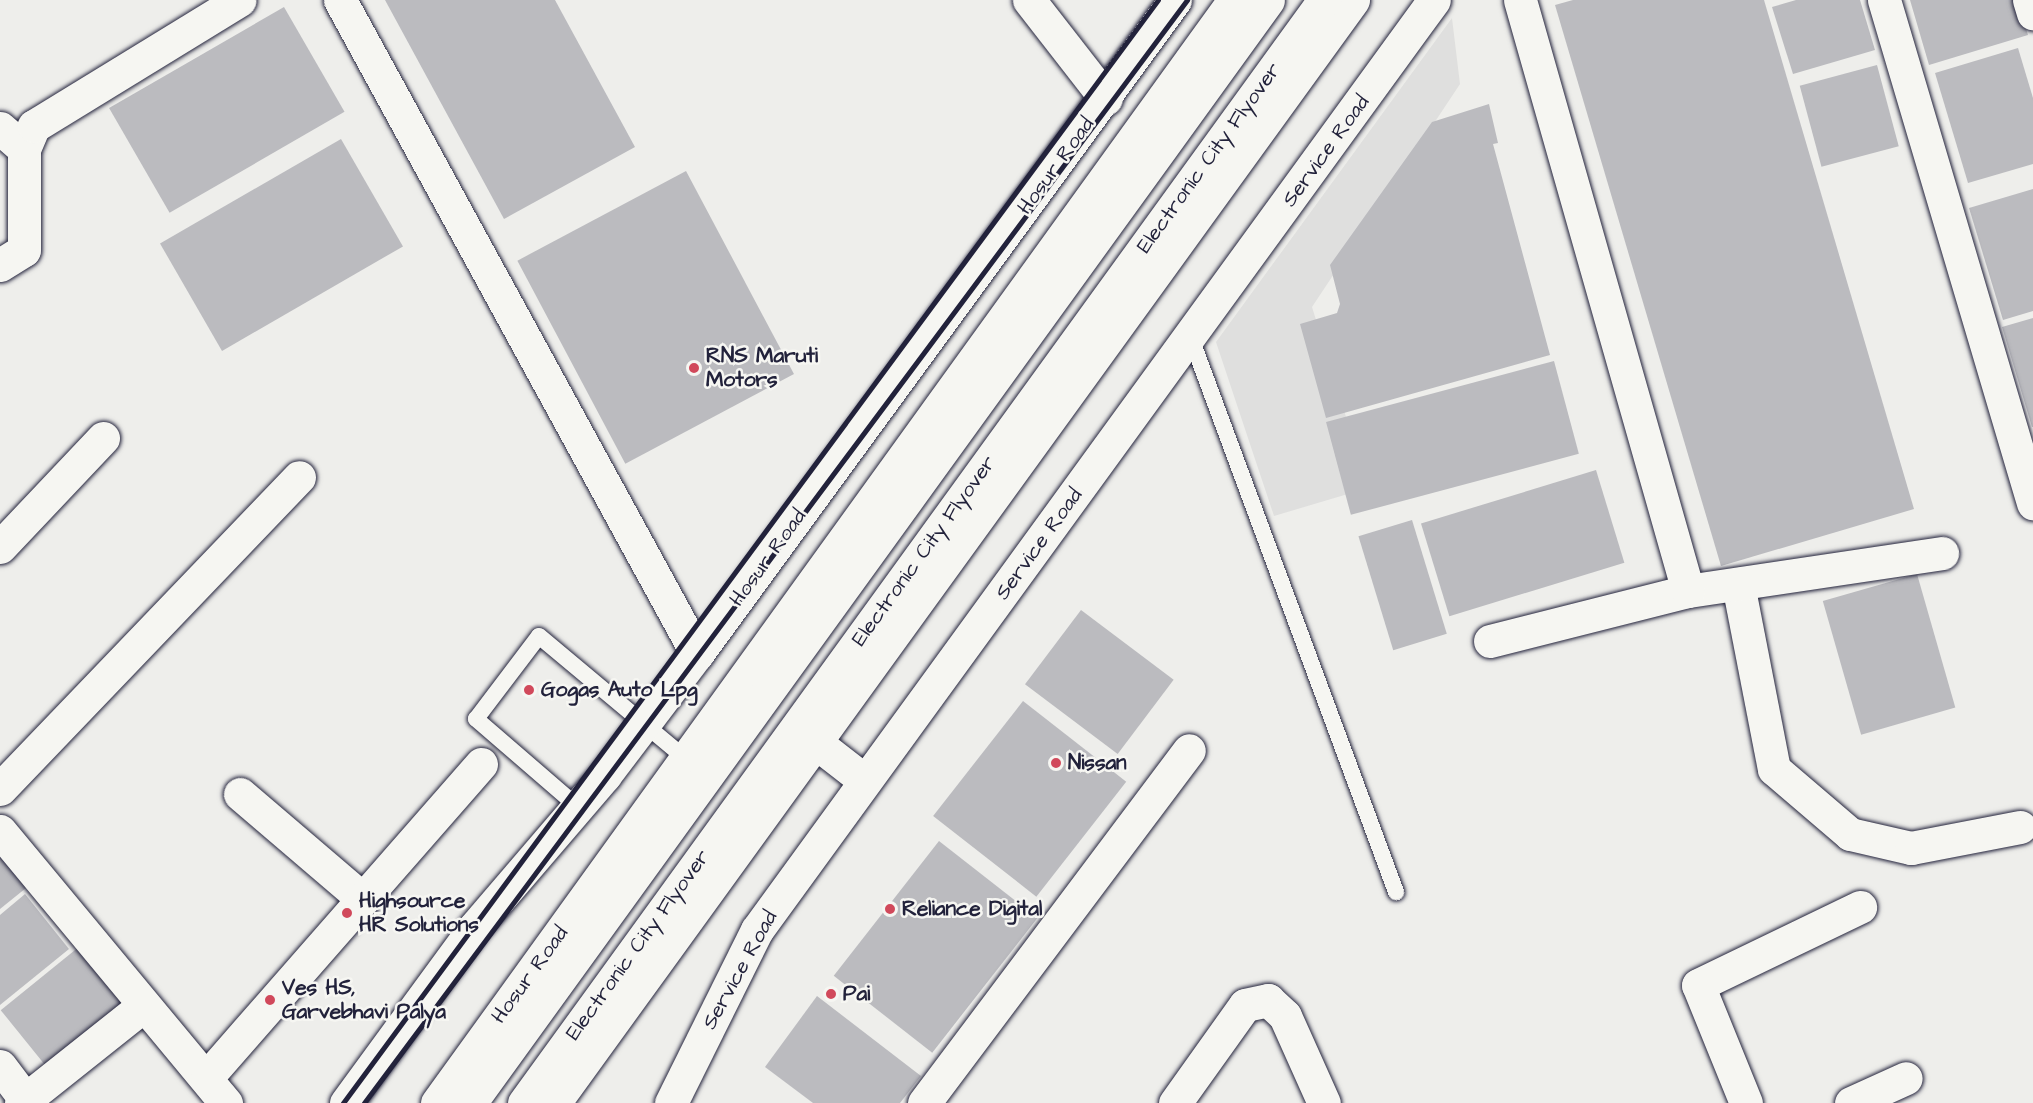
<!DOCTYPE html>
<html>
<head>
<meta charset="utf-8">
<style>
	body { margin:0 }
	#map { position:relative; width:2033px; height:1103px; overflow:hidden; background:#eeeeeb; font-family:"Architects Daughter",sans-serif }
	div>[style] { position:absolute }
	.built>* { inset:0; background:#dfdfde }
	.building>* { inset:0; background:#bbbbbf; transform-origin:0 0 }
	.roads { filter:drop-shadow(0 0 2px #22223b) drop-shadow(0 0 2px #22223b) }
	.service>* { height:16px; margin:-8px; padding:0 8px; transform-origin:8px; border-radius:8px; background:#f6f6f2 }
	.minor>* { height:33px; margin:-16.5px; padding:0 16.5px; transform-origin:16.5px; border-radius:16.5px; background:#f6f6f2 }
	.tertiary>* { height:33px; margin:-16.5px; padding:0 16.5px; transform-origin:16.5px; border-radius:16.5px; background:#f6f6f2 }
	.trunk>* { height:33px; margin:-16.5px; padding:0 16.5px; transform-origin:16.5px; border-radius:16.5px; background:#f6f6f2 }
	.motorway>* { height:33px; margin:-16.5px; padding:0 16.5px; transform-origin:16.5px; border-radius:16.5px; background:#f6f6f2 }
	.rail>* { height:4.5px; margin:-2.25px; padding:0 2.25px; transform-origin:2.25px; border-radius:2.25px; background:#22223b }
	.dots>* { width:16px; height:16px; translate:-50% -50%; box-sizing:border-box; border:3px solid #f6f6f2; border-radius:50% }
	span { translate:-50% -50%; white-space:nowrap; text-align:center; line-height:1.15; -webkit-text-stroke:5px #f6f6f2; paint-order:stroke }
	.street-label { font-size:21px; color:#22223b }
	.poi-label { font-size:21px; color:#22223b; font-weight:700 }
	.left { translate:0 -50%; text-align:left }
</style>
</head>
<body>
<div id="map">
	<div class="built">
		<div style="clip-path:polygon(1452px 18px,1460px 84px,1312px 307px,1368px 488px,1274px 516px,1216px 342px)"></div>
	</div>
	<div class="building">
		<div style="clip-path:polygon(385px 0,555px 0,635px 147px,504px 219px)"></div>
		<div style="clip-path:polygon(1573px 0,1764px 0,1914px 509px,1721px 566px,1555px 5px)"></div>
		<div style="clip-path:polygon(1796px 0,1860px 0,1875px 50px,1793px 74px,1772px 7px)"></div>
		<div style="clip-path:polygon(1910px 0,2017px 0,2028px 35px,1929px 65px)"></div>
		<div style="left:284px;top:7px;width:121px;height:202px;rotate:60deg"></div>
		<div style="clip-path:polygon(2018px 48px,2033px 98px,2033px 164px,1968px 183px,1935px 73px)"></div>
		<div style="left:1877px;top:65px;width:84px;height:80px;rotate:75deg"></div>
		<div style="clip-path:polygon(1489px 104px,1498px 143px,1493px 144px,1550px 355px,1326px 418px,1300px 324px,1337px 313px,1340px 304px,1330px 265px,1432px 122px)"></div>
		<div style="left:341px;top:139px;width:124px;height:209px;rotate:60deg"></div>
		<div style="left:686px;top:171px;width:230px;height:191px;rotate:62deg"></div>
		<div style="clip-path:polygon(2033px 189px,2033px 311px,2003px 320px,1969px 208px)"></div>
		<div style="clip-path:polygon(2033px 318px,2033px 427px,2032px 427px,2002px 327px)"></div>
		<div style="left:1554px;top:361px;width:96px;height:236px;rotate:75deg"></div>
		<div style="left:1596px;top:470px;width:97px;height:183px;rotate:73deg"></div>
		<div style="left:1412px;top:520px;width:119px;height:56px;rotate:73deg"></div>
		<div style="left:1917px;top:574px;width:139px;height:98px;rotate:74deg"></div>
		<div style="left:1081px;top:610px;width:116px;height:93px;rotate:37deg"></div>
		<div style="left:1023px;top:701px;width:131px;height:146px;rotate:38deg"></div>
		<div style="left:939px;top:841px;width:125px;height:171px;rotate:38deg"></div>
		<div style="clip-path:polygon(0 845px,31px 884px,0 909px)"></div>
		<div style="clip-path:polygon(25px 894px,69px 949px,0 1005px,0 915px)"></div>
		<div style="left:80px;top:946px;width:72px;height:102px;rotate:51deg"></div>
		<div style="clip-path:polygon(817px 996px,921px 1076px,900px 1103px,813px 1103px,765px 1067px)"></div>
	</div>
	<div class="roads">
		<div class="service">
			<div style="left:1191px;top:338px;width:591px;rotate:69.69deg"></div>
			<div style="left:578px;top:807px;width:135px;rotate:-139.2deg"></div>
			<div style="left:476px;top:719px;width:104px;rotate:-52.8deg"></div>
			<div style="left:539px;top:636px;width:192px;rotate:39.9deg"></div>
		</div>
		<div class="minor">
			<div style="left:340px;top:0;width:745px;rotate:61.37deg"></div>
			<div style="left:1029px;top:0;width:125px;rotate:52.1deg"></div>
			<div style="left:1884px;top:0;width:525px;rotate:73.5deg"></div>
			<div style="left:2029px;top:0;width:14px;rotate:73deg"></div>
			<div style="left:0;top:128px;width:32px;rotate:41deg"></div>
			<div style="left:0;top:265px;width:28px;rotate:-32deg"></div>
			<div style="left:24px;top:250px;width:101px;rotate:-90deg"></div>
			<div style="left:24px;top:149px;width:25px;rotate:-67deg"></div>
			<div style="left:34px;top:126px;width:241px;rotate:-31.5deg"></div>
			<div style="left:0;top:547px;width:150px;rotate:-46.6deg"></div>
			<div style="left:1738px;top:584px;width:188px;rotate:79deg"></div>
			<div style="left:1774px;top:769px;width:100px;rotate:40.5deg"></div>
			<div style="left:1850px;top:834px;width:63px;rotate:12.9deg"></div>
			<div style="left:1911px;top:848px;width:111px;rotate:-10.9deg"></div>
			<div style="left:1688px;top:591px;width:257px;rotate:-8.5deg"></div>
			<div style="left:1490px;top:641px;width:204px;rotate:-14.2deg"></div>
			<div style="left:1688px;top:591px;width:614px;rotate:-105.87deg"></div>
			<div style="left:0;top:789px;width:432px;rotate:-46.2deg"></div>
			<div style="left:240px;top:794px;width:162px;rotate:40.5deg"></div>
			<div style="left:0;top:831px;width:354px;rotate:50.3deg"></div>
			<div style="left:0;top:1066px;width:46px;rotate:52.9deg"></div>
			<div style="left:207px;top:1077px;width:416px;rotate:-48.8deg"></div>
			<div style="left:21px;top:1103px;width:157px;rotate:-38.5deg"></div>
			<div style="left:924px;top:1103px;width:441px;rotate:-53.1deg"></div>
			<div style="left:1175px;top:1103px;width:120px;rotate:-54.5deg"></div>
			<div style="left:1245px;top:1005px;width:24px;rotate:-12deg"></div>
			<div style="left:1268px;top:1000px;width:23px;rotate:43deg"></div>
			<div style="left:1285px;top:1016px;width:95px;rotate:65.9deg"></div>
			<div style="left:1746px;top:1103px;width:127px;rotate:-112.1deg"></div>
			<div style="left:1698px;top:985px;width:180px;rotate:-25.7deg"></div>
			<div style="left:1851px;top:1103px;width:60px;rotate:-24.4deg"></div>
		</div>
		<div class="tertiary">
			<div style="left:346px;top:1103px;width:217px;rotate:-53.8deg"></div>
			<div style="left:474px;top:928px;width:201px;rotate:-49.4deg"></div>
			<div style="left:605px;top:775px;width:152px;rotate:-52.8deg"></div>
			<div style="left:697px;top:654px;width:810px;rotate:-53.84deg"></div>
			<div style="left:671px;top:1103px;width:193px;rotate:-63.6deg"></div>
			<div style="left:757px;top:930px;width:1150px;rotate:-53.95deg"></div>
		</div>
		<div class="trunk">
			<div style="left:815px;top:742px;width:62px;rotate:37.8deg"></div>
			<div style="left:437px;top:1103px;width:1361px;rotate:-54.15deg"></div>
			<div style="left:554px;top:1103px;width:1362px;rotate:-54.08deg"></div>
		</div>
		<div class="motorway">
			<div style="left:470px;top:1103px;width:1361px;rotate:-54.11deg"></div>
			<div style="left:524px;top:1103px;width:1363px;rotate:-54.05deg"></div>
		</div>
	</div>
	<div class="rail">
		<div style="left:343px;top:1103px;width:1371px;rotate:-53.54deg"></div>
		<div style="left:364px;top:1103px;width:1376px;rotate:-53.27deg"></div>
	</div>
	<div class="dots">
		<div style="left:694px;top:368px;background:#d1495b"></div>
		<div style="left:529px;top:690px;background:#d1495b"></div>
		<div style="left:1056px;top:763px;background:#d1495b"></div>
		<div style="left:890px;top:909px;background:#d1495b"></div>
		<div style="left:347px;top:913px;background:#d1495b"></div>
		<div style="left:831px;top:994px;background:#d1495b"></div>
		<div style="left:270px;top:1000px;background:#d1495b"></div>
	</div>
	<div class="street-label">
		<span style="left:1326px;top:151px;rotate:-54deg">Service Road</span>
		<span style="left:1209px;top:158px;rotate:-54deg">Electronic City Flyover</span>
		<span style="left:1056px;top:166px;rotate:-54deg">Hosur Road</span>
		<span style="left:1039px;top:544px;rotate:-54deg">Service Road</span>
		<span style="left:924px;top:551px;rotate:-54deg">Electronic City Flyover</span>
		<span style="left:768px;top:558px;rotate:-54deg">Hosur Road</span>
		<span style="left:638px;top:945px;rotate:-54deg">Electronic City Flyover</span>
		<span style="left:740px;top:970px;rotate:-61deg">Service Road</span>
		<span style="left:530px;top:975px;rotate:-54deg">Hosur Road</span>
	</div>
	<div class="poi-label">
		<span class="left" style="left:706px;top:368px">RNS Maruti<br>Motors</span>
		<span class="left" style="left:541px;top:690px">Gogas Auto Lpg</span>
		<span class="left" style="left:1068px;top:763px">Nissan</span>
		<span class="left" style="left:359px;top:913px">Highsource<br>HR Solutions</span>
		<span class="left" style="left:902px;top:909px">Reliance Digital</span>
		<span class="left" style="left:282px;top:1000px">Ves HS,<br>Garvebhavi Palya</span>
		<span class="left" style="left:843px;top:994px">Pai</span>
	</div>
</div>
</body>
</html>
